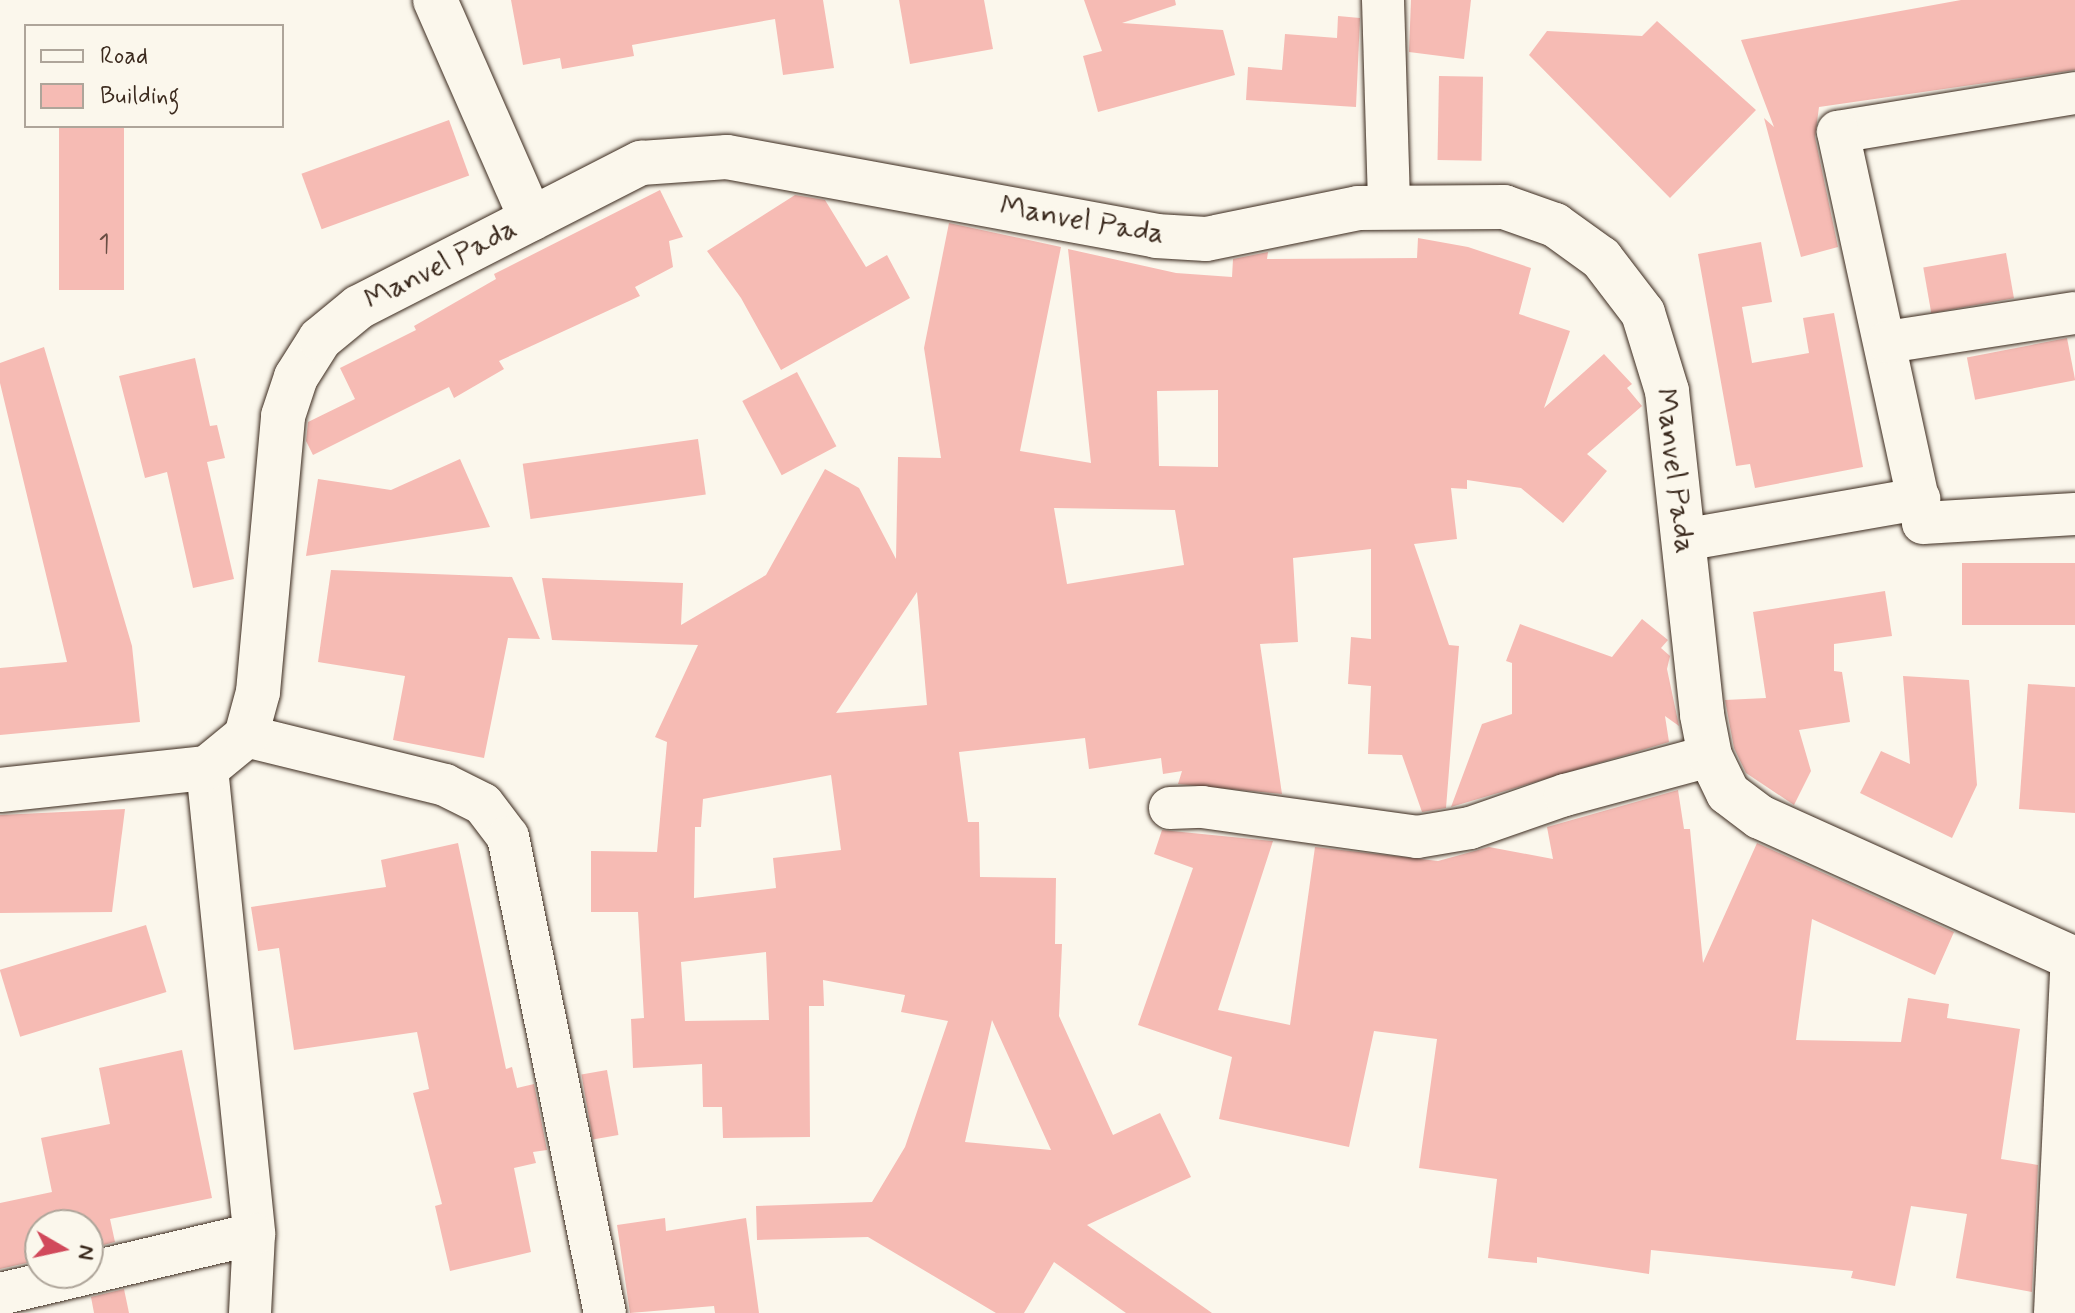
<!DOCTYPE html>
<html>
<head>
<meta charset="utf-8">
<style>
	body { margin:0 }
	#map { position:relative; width:2075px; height:1313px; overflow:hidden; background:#fbf7ec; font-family:Mynerve,sans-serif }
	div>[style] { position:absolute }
	.building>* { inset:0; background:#f6bbb4; transform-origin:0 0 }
	.roads { filter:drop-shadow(0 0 2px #3b2a1e) drop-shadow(0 0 2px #3b2a1e) }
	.minor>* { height:42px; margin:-21px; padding:0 21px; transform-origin:21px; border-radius:21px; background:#fbf7ec }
	.tertiary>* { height:44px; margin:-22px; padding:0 22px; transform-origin:22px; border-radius:22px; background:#fbf7ec }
	.secondary>* { height:44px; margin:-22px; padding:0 22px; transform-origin:22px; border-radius:22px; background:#fbf7ec }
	span { translate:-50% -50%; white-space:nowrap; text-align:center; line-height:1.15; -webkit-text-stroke:6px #fbf7ec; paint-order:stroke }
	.number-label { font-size:26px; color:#6a4e44 }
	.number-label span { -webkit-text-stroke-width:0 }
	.street-label { font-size:30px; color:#3b2a1e }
	.legend { position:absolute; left:24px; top:24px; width:260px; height:104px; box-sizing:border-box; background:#fbf7ec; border:2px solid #aea59a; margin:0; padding:10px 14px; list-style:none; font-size:24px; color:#3b2a1e }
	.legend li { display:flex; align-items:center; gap:16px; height:40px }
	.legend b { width:40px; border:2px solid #aea59a }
	.north { position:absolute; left:24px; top:1209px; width:80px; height:80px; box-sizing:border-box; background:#fbf7ec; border:2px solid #aea59a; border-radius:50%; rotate:99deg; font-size:22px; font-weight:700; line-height:32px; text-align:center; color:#3b2a1e }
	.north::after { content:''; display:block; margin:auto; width:28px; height:36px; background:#d1495b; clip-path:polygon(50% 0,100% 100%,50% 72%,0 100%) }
</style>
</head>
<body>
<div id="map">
	<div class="building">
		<div style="clip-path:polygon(511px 0,823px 0,834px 68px,783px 75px,775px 19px,632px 45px,634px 56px,562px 69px,560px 58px,523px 65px)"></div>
		<div style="clip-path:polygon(899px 0,984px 0,993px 49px,910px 64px)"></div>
		<div style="clip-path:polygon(1084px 0,1175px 0,1176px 5px,1122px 23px,1223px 30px,1235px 75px,1098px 112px,1083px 56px,1102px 51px)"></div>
		<div style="clip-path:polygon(1411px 0,1471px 0,1464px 59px,1409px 52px)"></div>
		<div style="clip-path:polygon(1961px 0,2075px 0,2075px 70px,1819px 107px,1815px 137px,1838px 247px,1801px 257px,1764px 118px,1774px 127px,1741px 40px)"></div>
		<div style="clip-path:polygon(1338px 16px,1360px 18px,1356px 107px,1246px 100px,1248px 67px,1282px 70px,1285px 34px,1337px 38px)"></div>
		<div style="clip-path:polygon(1657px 21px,1756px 110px,1670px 198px,1529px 55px,1547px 31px,1642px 36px)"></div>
		<div style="left:1439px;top:76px;width:44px;height:84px;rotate:1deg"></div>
		<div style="left:449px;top:120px;width:59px;height:157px;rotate:70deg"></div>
		<div style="left:59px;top:126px;width:65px;height:164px"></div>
		<div style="clip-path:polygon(660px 190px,683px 237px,669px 241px,673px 267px,635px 287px,640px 296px,499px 361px,504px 369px,454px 398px,449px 387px,313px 455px,306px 441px,308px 422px,355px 399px,340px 368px,416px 330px,414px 326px,496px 279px,494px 274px)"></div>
		<div style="clip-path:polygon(795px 195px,825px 200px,866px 267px,887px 255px,910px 298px,781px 370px,741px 298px,707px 251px)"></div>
		<div style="clip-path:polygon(evenodd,949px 223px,1061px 247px,1020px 451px,1091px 463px,1068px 249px,1176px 273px,1232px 277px,1233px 259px,1268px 252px,1267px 259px,1417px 258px,1418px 238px,1468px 247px,1531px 268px,1519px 314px,1570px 331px,1544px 408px,1604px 354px,1632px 384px,1627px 388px,1642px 406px,1587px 454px,1607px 471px,1563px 523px,1521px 488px,1467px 480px,1467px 489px,1451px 488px,1457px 539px,1414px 544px,1449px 645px,1459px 646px,1446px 808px,1422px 812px,1402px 755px,1368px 754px,1371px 686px,1348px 684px,1351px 637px,1371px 639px,1371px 549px,1293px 558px,1298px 642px,1260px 644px,1282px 794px,1178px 784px,1182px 771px,1163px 774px,1161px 758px,1089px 769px,1085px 738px,959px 752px,968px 822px,979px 822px,980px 877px,1056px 878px,1055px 944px,1062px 944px,1059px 1016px,1113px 1135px,1160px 1113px,1191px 1177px,1087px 1225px,1212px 1313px,1126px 1313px,1054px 1262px,1024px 1313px,996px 1313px,868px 1237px,757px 1240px,756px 1206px,872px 1202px,905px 1147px,948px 1021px,901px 1012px,905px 995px,823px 980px,824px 1006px,809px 1006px,810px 1137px,723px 1138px,722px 1107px,703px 1107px,702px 1064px,633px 1068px,631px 1019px,644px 1018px,638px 912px,591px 912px,591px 851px,657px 852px,667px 742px,655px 737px,698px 645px,552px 640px,542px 578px,683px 583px,681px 625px,766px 575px,825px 469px,859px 488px,896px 559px,898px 457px,941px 458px,924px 348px,949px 223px,1218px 390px,1218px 467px,1159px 466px,1157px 391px,1218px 390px,949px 223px,1054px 508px,1175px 510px,1184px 565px,1067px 584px,1054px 508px,949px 223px,917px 592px,927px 705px,836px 713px,895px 625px,917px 592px,949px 223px,831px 775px,841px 850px,773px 858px,776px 888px,694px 898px,695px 827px,701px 827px,703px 799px,831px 775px,949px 223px,766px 952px,769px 1020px,685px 1021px,681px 962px,766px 952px,949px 223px,992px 1020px,1051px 1150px,965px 1142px,992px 1020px)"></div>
		<div style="clip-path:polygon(1761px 242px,1772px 302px,1742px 307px,1752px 363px,1809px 353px,1803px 318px,1834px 313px,1863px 467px,1755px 488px,1750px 464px,1736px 466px,1698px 254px)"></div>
		<div style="left:2006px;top:253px;width:46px;height:84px;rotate:80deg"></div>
		<div style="left:2067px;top:338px;width:43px;height:102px;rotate:79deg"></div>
		<div style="clip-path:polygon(44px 347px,132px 646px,140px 722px,0 735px,0 668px,67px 662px,0 383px,0 363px)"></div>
		<div style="clip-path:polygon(195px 358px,210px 426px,217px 425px,225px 458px,207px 462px,234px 579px,193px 588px,167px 472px,145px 478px,119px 376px)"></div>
		<div style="left:797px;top:372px;width:84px;height:62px;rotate:62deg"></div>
		<div style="left:698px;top:439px;width:56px;height:177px;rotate:82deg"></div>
		<div style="clip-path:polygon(460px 459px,490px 527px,306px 556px,318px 479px,391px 490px)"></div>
		<div style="left:2075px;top:563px;width:62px;height:113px;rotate:90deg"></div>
		<div style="clip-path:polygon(331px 570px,512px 577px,540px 639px,508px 638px,484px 758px,393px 740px,405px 676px,318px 662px)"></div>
		<div style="clip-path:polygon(1885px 591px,1892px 636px,1834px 644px,1834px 671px,1842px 672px,1850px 722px,1799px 730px,1811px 771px,1794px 805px,1746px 773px,1734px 748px,1725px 700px,1766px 698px,1753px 612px)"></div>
		<div style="clip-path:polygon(1642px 619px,1668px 640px,1661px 648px,1670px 656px,1667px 669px,1679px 726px,1665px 716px,1669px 742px,1451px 807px,1482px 724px,1512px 714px,1512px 663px,1506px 661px,1520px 624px,1612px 657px)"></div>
		<div style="clip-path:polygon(1903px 676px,1969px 680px,1977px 785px,1952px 838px,1860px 793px,1881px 751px,1910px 764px)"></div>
		<div style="clip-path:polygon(2028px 684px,2075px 687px,2075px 813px,2019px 809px)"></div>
		<div style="clip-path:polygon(1678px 790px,1684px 829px,1690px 829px,1703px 963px,1757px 843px,1954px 932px,1935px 975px,1812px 919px,1796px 1040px,1901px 1042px,1908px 998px,1949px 1004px,1947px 1018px,2020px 1029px,2001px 1159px,2038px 1165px,2032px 1292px,1956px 1278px,1967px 1214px,1911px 1206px,1895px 1286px,1851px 1278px,1853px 1271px,1651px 1250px,1649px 1274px,1537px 1257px,1537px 1263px,1488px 1258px,1497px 1179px,1419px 1168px,1437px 1039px,1374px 1031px,1349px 1147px,1219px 1119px,1232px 1057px,1138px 1025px,1193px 868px,1154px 854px,1162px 830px,1273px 841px,1218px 1010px,1290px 1025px,1315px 847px,1438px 861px,1489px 847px,1553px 859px,1547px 827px)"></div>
		<div style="clip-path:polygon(125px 809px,112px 912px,0 913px,0 815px)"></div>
		<div style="clip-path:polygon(458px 843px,506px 1069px,512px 1067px,517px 1088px,534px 1084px,547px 1150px,533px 1152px,536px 1163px,514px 1168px,531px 1252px,450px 1271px,435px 1206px,442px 1204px,413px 1093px,429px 1089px,417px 1032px,294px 1050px,279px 948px,258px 951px,251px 907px,386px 887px,381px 860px)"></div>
		<div style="left:146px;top:925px;width:70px;height:153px;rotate:73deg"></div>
		<div style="clip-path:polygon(182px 1050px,212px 1198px,110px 1219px,115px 1242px,88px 1249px,88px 1225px,40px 1225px,40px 1260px,0 1269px,0 1203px,52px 1192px,41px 1138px,110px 1124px,99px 1068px)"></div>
		<div style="left:607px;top:1070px;width:66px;height:26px;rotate:80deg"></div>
		<div style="clip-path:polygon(665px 1218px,666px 1231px,746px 1218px,759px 1313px,715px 1313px,714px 1306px,630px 1313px,617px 1225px)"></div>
		<div style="clip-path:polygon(124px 1289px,129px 1313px,94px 1313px,91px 1297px)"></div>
	</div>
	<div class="roads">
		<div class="minor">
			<div style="left:1383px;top:0;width:205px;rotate:88.3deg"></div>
			<div style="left:2075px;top:93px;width:240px;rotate:170.7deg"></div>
			<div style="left:1838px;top:132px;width:400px;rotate:77.7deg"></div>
			<div style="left:1923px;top:523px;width:152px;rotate:-3.4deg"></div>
			<div style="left:1887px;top:342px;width:190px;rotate:-8.8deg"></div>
			<div style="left:1683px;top:540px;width:240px;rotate:-9.9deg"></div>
			<div style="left:246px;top:736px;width:205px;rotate:13.8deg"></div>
			<div style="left:445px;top:785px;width:42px;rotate:26.6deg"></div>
			<div style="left:483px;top:804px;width:41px;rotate:52.9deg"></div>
			<div style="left:508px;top:837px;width:486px;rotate:78.5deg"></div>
			<div style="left:207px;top:768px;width:468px;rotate:84.2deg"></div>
			<div style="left:254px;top:1234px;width:79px;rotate:92.9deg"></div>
			<div style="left:1170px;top:808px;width:32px;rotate:-2deg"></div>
			<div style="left:1202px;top:807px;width:217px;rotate:7.9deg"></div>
			<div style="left:1417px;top:837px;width:54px;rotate:-9.6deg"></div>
			<div style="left:1470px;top:828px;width:101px;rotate:-19.2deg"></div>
			<div style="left:1565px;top:795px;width:150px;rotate:-15.1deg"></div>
			<div style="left:0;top:1294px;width:261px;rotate:-13.3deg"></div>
		</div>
		<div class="tertiary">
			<div style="left:435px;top:0;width:239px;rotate:66.3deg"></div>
			<div style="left:2056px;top:1313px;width:355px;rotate:-87.3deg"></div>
		</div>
		<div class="secondary">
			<div style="left:0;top:790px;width:208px;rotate:-6.1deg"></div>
			<div style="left:207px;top:768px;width:50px;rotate:-39.4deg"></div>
			<div style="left:246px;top:736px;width:46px;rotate:-74.7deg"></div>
			<div style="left:258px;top:692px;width:277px;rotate:-84.8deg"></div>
			<div style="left:283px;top:416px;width:41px;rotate:-71.6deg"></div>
			<div style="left:296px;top:377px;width:45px;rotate:-57.7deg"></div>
			<div style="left:320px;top:339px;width:50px;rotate:-39.4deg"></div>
			<div style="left:359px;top:307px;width:317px;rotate:-27.1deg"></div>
			<div style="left:641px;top:163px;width:86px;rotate:-4deg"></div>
			<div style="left:727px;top:157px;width:436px;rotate:10.4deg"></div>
			<div style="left:1156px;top:236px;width:50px;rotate:3.4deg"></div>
			<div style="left:1206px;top:239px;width:155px;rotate:-11.5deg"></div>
			<div style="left:1358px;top:208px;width:146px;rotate:-0.4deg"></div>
			<div style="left:1504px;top:207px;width:54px;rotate:19.4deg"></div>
			<div style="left:1555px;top:225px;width:57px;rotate:35.7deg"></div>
			<div style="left:1601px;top:258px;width:69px;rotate:52.6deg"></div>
			<div style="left:1643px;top:313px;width:82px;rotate:72.9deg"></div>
			<div style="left:1667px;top:391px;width:326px;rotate:83.8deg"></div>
			<div style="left:1702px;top:715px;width:42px;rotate:79deg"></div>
			<div style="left:1710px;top:756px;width:41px;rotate:64.1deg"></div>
			<div style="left:1728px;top:793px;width:40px;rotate:37deg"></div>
			<div style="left:1760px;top:817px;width:346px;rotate:24.3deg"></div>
		</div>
	</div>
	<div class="number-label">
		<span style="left:104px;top:246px">1</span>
	</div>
	<div class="street-label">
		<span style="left:1082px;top:221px;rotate:10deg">Manvel Pada</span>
		<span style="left:441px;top:265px;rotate:-27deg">Manvel Pada</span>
		<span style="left:1674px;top:471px;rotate:83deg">Manvel Pada</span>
	</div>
	<ul class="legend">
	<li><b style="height:10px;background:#fbf7ec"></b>Road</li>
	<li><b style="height:22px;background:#f6bbb4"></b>Building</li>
	</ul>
	<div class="north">N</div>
</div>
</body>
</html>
